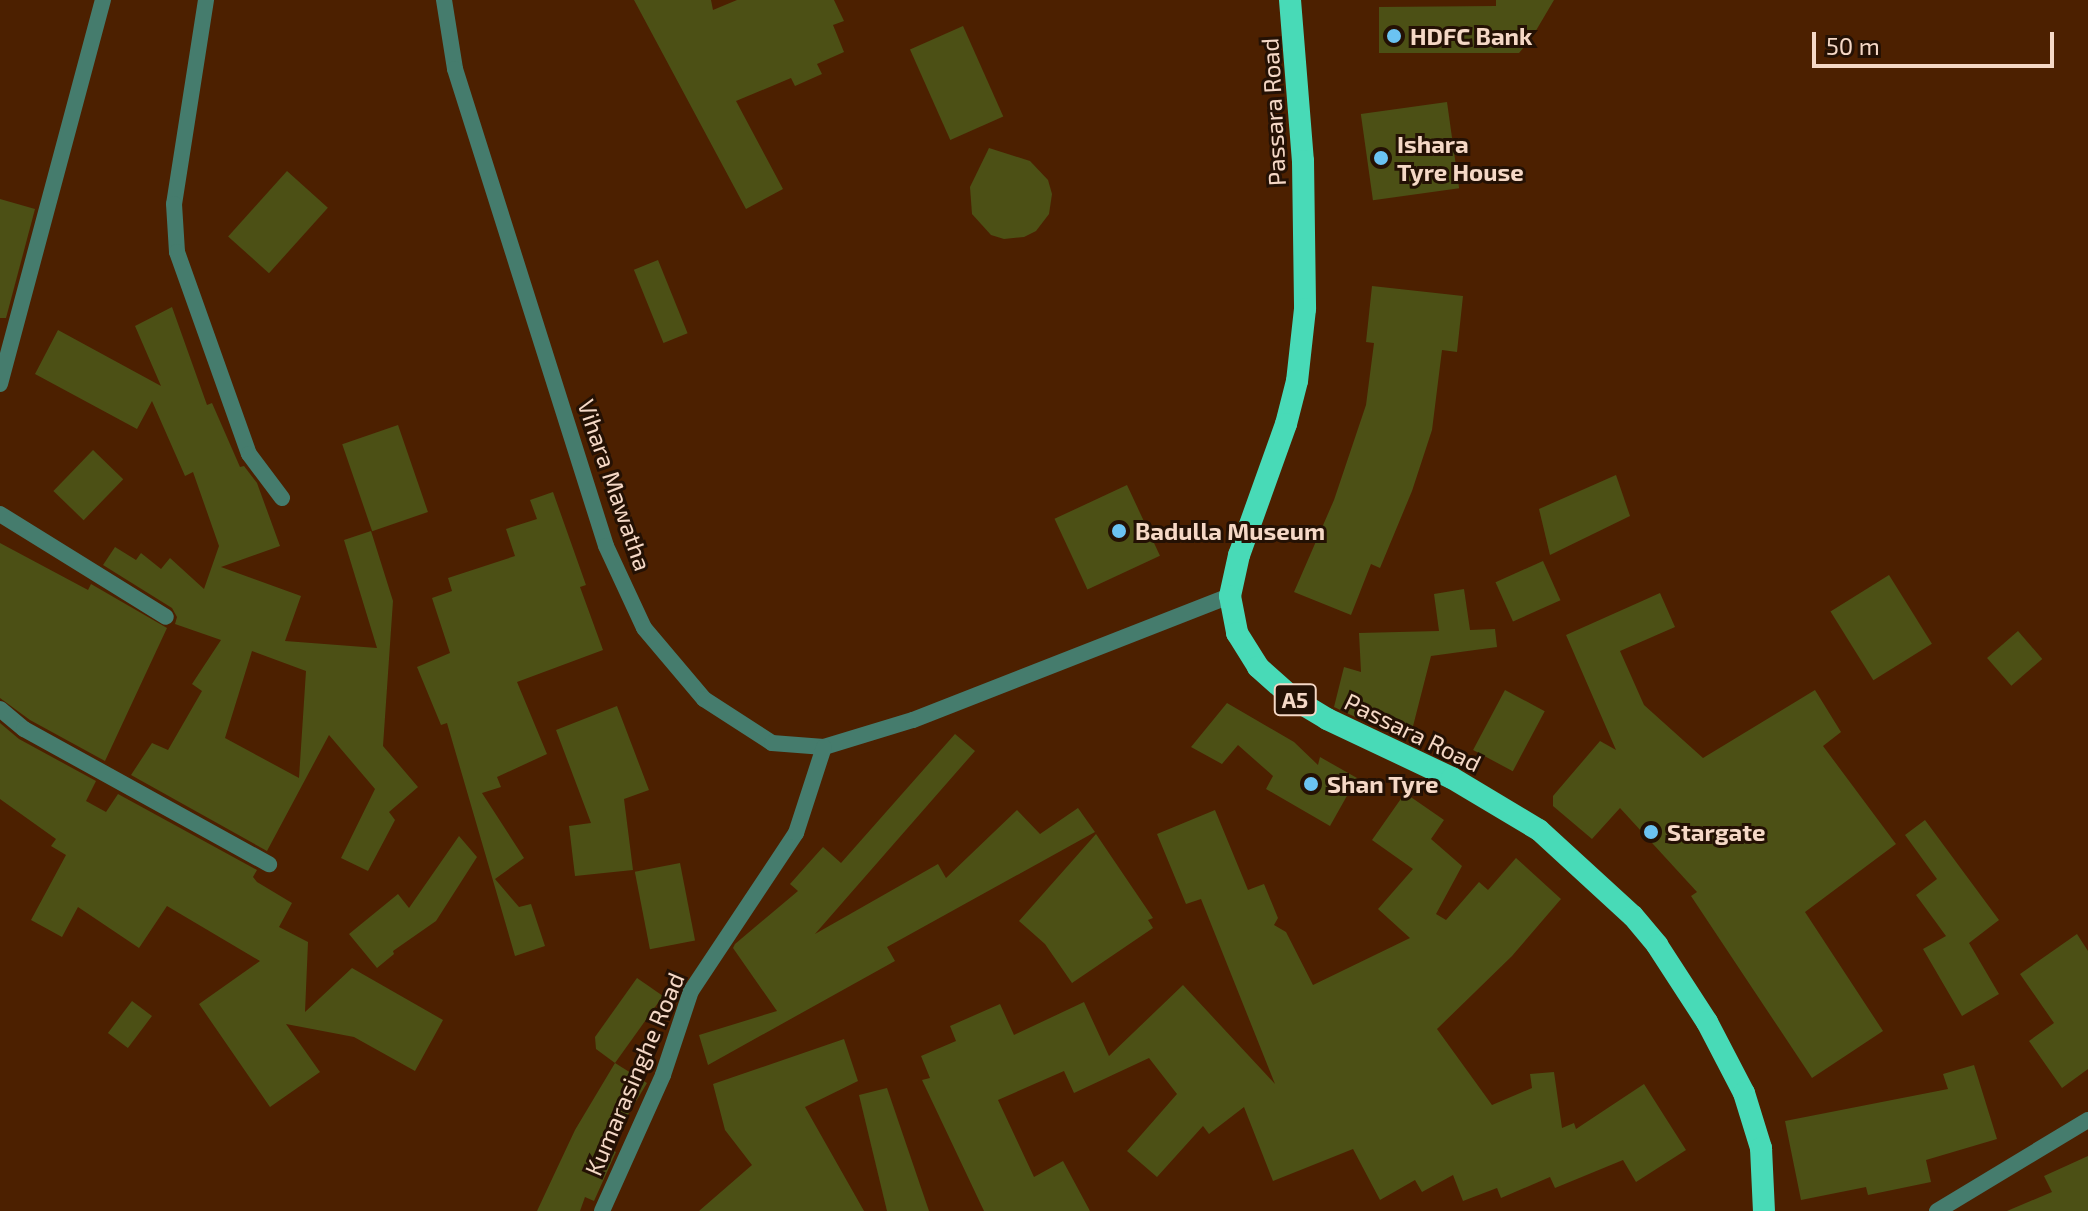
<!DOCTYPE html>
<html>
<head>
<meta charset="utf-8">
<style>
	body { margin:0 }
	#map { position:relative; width:2088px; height:1211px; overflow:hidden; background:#4c2000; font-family:"Exo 2",sans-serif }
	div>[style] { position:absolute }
	.building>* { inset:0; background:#4c5015; transform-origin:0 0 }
	.minor>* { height:16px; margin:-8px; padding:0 8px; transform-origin:8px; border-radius:8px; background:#457c6d }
	.tertiary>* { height:16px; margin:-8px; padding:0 8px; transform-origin:8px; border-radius:8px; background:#457c6d }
	.trunk>* { height:22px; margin:-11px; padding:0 11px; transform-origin:11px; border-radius:11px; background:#48dab7 }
	.dots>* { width:22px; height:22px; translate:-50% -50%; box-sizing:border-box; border:4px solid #241104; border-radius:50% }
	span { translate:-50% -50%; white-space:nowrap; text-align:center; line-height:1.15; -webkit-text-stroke:6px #241104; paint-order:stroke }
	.shield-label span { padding:2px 6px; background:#241104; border:2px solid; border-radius:6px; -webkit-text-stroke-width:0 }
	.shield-label { font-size:22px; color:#f5d8c6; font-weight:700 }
	.poi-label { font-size:24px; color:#f5d8c6; font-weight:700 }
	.left { translate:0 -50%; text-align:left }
	.street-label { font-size:24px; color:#f5d8c6 }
	.scale { position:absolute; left:1812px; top:32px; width:242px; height:36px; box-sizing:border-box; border:4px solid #f5d8c6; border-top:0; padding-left:10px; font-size:24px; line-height:28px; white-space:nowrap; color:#f5d8c6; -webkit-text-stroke:6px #241104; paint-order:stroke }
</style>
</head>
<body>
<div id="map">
	<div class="building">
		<div style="clip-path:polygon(634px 0,711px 0,713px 10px,737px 0,834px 0,844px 21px,833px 25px,844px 52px,817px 64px,822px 74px,795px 86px,791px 78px,736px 101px,783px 189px,746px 209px)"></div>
		<div style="clip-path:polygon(1496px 0,1554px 0,1531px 39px,1519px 53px,1379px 53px,1379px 7px,1496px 6px)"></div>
		<div style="left:963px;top:26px;width:99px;height:58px;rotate:66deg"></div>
		<div style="left:1447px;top:102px;width:87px;height:87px;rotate:82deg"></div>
		<div style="clip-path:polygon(989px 148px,1030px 161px,1048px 180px,1052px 194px,1049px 214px,1036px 231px,1024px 237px,1004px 239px,991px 235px,972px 214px,970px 187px)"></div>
		<div style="left:287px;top:171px;width:55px;height:88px;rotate:42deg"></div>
		<div style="clip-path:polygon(0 199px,35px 209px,6px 318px,0 318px)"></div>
		<div style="left:658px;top:260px;width:79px;height:26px;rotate:68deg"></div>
		<div style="clip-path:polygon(1372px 286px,1463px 296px,1457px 352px,1442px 350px,1432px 430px,1412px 491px,1380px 568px,1371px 564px,1351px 615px,1294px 592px,1334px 500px,1366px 405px,1374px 343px,1366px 342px)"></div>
		<div style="clip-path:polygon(evenodd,172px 307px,207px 405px,212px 403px,240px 467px,244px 466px,257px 483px,280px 546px,221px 567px,301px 596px,285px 641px,377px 648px,344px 540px,371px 531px,393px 601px,383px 746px,418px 787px,389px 812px,395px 820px,368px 871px,341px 858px,375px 789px,329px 735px,267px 851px,131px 775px,152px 743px,168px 750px,202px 691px,192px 684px,221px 640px,175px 624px,177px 617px,172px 608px,103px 565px,115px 547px,136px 560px,141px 553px,161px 569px,170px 558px,204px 589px,219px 546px,193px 472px,185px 476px,152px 401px,137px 429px,35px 374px,58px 330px,161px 386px,135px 326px,172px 307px,252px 651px,306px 671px,299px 778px,225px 738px,252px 651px)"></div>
		<div style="left:398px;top:425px;width:92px;height:59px;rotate:71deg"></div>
		<div style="left:93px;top:450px;width:42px;height:57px;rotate:44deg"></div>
		<div style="clip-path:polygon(1616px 475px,1630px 516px,1550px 555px,1539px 509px)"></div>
		<div style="left:1127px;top:485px;width:78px;height:80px;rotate:65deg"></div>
		<div style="clip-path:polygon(553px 492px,586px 585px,580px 587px,603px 650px,517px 682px,547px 754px,497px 777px,501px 787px,482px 793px,524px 858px,495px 879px,519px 907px,531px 904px,545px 946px,515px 956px,447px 723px,441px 725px,417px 667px,450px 653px,432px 598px,452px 591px,448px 578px,515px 556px,506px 529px,537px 519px,530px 500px)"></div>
		<div style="clip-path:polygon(0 543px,88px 590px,91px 584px,167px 628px,105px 761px,30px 720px,0 698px)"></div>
		<div style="left:1543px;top:561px;width:43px;height:52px;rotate:66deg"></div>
		<div style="left:1889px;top:575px;width:81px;height:69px;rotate:58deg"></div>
		<div style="clip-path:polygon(1464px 589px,1470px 630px,1495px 629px,1497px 647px,1431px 656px,1411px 734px,1366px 722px,1334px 707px,1344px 667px,1361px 672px,1359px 633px,1439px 631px,1434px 594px)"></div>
		<div style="clip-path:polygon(1660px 593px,1675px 627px,1620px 651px,1644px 705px,1703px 758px,1815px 690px,1841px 732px,1823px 746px,1896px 844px,1805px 912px,1883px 1031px,1812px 1078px,1691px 896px,1697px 892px,1620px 808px,1592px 839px,1553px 806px,1553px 796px,1600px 741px,1616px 750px,1566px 635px)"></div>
		<div style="left:2018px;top:631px;width:37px;height:41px;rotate:49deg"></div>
		<div style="left:1505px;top:690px;width:45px;height:68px;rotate:28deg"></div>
		<div style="clip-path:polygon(1227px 703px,1294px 742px,1318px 765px,1320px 757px,1357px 778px,1330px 826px,1266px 789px,1273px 776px,1238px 745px,1222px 764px,1191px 747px)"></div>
		<div style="clip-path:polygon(617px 706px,649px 790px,624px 799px,633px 870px,575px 876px,569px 826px,591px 823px,556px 730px)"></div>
		<div style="clip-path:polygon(0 723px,19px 739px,96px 781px,86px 801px,106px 812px,118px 794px,257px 870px,253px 877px,257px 882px,292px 903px,279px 927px,308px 942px,305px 1012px,352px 968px,443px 1020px,415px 1071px,354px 1037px,286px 1024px,320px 1072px,270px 1107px,199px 1004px,260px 961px,167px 906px,139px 948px,78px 907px,62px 937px,31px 920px,66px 855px,51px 846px,56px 839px,0 799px)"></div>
		<div style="clip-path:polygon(955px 734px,975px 751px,815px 934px,938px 864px,946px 878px,1017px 810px,1040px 834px,1078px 808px,1095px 832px,887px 947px,895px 961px,708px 1065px,699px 1035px,777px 1011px,733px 948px,735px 944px,798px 891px,790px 884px,823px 847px,841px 863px)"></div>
		<div style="clip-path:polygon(1405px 793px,1444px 820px,1431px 839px,1462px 866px,1436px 914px,1446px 920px,1479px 882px,1488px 890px,1516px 858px,1561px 899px,1512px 956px,1437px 1029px,1492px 1105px,1532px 1088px,1530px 1074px,1554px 1072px,1562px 1128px,1574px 1123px,1576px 1129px,1644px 1084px,1686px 1150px,1636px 1182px,1623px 1160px,1555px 1188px,1550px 1177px,1501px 1198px,1497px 1188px,1463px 1201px,1453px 1175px,1422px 1192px,1415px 1180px,1380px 1200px,1353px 1149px,1273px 1181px,1244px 1107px,1209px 1134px,1203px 1126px,1157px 1177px,1127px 1151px,1177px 1094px,1149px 1058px,1074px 1093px,1064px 1071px,998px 1100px,1034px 1177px,1063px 1161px,1090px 1211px,984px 1211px,922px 1080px,930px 1078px,921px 1056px,956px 1041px,950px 1026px,1000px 1004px,1014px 1035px,1084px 1002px,1109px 1056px,1183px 985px,1275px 1084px,1201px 899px,1186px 904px,1157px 834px,1215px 810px,1248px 890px,1264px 884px,1278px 918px,1274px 925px,1286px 932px,1313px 985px,1410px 938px,1378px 909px,1413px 869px,1372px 840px)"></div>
		<div style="clip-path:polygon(1925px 820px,1999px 920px,1969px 943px,1999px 994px,1962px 1016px,1923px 949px,1946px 936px,1916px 895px,1937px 879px,1905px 835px)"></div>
		<div style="clip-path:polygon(1096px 834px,1153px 918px,1148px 920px,1153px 928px,1072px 983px,1045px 944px,1019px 921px)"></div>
		<div style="clip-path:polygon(459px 836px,477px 857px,436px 921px,393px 951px,394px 954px,377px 968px,349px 934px,398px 894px,409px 908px)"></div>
		<div style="left:680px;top:863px;width:79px;height:46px;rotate:79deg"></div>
		<div style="clip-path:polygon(2077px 934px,2088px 951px,2088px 1069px,2062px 1088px,2029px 1041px,2054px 1023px,2020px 974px)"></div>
		<div style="clip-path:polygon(637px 978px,663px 996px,615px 1063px,596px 1049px,595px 1037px)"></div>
		<div style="left:132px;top:1001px;width:25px;height:40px;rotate:37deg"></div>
		<div style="clip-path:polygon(844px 1039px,858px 1081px,805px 1107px,864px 1211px,699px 1211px,752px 1165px,725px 1130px,713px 1084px)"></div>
		<div style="clip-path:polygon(615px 1063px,647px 1083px,608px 1148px,616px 1152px,594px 1201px,585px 1197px,580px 1211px,537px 1211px,575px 1130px)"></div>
		<div style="clip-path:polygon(1974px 1065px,1997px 1139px,1926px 1160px,1931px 1182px,1868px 1195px,1866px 1187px,1801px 1200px,1785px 1121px,1948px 1089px,1943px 1074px)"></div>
		<div style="clip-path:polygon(887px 1088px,929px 1211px,887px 1211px,859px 1095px)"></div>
		<div style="clip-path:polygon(2088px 1156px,2088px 1211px,2007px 1211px,2052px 1192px,2044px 1176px)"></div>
	</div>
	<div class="minor">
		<div style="left:206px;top:0;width:206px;rotate:98.9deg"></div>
		<div style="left:174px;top:204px;width:48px;rotate:86.4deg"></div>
		<div style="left:177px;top:252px;width:214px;rotate:70.4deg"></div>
		<div style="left:249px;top:454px;width:55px;rotate:53.1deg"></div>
		<div style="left:444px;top:0;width:70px;rotate:80.9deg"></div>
		<div style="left:455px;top:69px;width:500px;rotate:72.43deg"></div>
		<div style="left:606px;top:546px;width:90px;rotate:65.1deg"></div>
		<div style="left:644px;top:628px;width:93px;rotate:49.8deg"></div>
		<div style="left:704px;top:699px;width:81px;rotate:32.9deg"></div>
		<div style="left:772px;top:743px;width:52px;rotate:4.4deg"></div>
		<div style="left:824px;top:747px;width:93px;rotate:-16.9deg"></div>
		<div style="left:913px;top:720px;width:340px;rotate:-21.4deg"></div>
		<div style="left:0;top:384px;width:398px;rotate:-75deg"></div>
		<div style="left:0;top:514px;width:195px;rotate:31.8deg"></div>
		<div style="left:0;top:709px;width:31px;rotate:40deg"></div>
		<div style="left:24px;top:729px;width:280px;rotate:28.9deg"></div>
		<div style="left:602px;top:1211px;width:149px;rotate:-65.8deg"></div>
		<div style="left:663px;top:1075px;width:89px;rotate:-71.6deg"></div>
		<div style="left:691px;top:991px;width:190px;rotate:-56.4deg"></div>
		<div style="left:796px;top:833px;width:90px;rotate:-72deg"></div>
	</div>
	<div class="tertiary">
		<div style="left:1937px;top:1211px;width:176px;rotate:-31.1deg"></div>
	</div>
	<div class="trunk">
		<div style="left:1290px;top:0;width:162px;rotate:85.4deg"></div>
		<div style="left:1303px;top:161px;width:148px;rotate:89.2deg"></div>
		<div style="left:1305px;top:309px;width:72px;rotate:96.3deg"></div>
		<div style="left:1297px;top:381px;width:44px;rotate:104.3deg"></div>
		<div style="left:1286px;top:424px;width:139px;rotate:109.7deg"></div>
		<div style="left:1239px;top:555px;width:42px;rotate:102.4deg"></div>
		<div style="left:1230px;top:596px;width:38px;rotate:79deg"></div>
		<div style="left:1237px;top:633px;width:40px;rotate:58deg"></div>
		<div style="left:1258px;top:667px;width:48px;rotate:41.6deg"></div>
		<div style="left:1294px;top:699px;width:39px;rotate:31deg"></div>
		<div style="left:1327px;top:719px;width:138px;rotate:25.3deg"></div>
		<div style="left:1452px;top:778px;width:101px;rotate:30.9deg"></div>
		<div style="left:1539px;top:830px;width:127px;rotate:42.5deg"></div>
		<div style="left:1633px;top:916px;width:38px;rotate:50deg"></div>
		<div style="left:1657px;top:945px;width:92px;rotate:57deg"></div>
		<div style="left:1707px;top:1022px;width:80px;rotate:62.5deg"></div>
		<div style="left:1744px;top:1093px;width:58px;rotate:72.8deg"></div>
		<div style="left:1761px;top:1148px;width:63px;rotate:87.3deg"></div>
	</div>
	<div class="dots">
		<div style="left:1394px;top:36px;background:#6bc3f2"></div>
		<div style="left:1381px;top:158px;background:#6bc3f2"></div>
		<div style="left:1119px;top:531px;background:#6bc3f2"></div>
		<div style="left:1311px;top:784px;background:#6bc3f2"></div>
		<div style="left:1651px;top:832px;background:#6bc3f2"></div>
	</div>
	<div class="shield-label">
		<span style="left:1295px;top:700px">A5</span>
	</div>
	<div class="poi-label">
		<span class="left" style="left:1410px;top:36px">HDFC Bank</span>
		<span class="left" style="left:1397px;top:158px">Ishara<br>Tyre House</span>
		<span class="left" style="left:1135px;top:531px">Badulla Museum</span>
		<span class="left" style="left:1327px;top:784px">Shan Tyre</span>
		<span class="left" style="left:1667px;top:832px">Stargate</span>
	</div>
	<div class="street-label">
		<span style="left:1273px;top:112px;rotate:-93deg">Passara Road</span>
		<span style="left:615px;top:485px;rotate:71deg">Vihara Mawatha</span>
		<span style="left:1413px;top:732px;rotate:26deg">Passara Road</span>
		<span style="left:634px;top:1074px;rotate:-67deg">Kumarasinghe Road</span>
	</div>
	<div class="scale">50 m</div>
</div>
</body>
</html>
